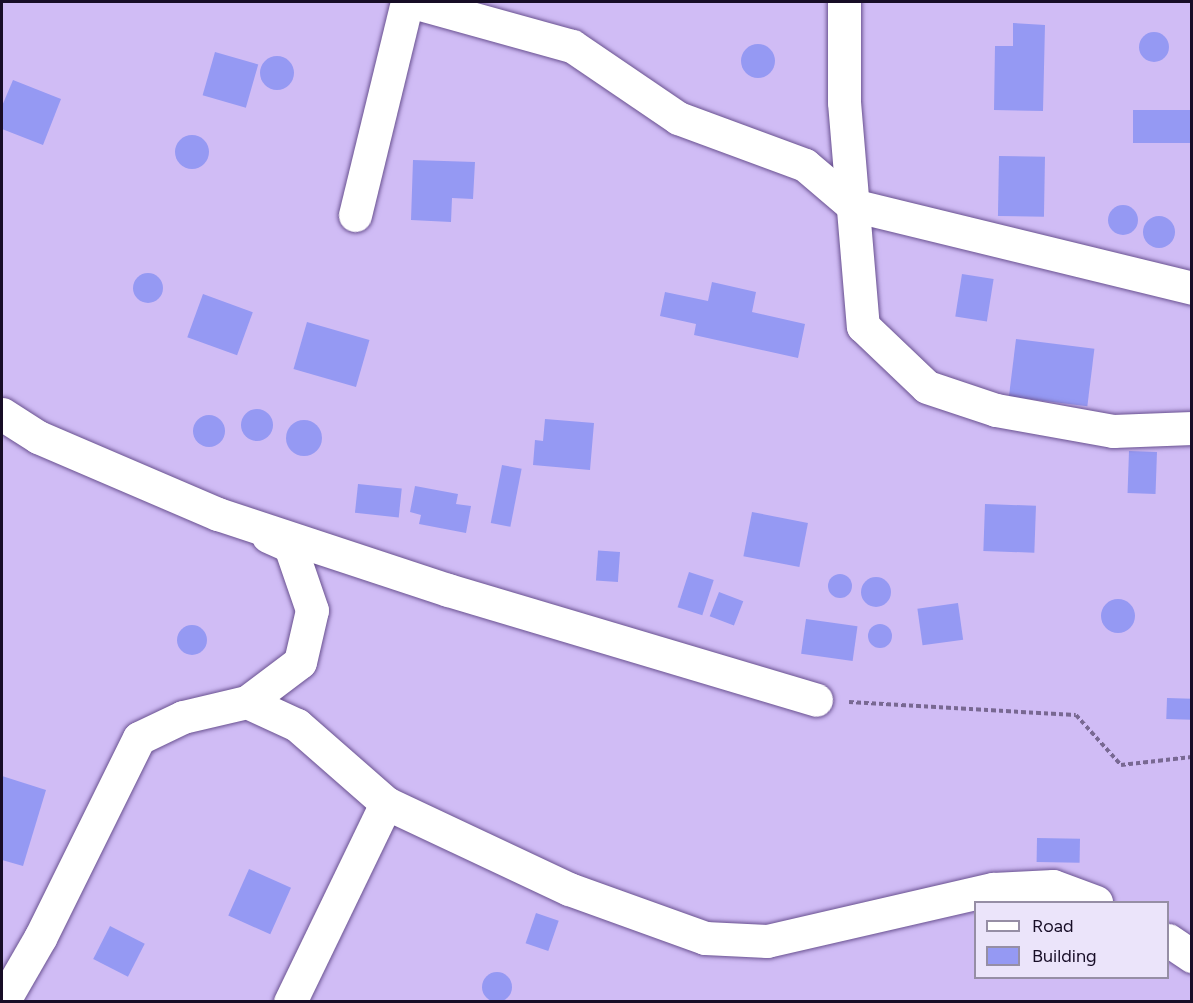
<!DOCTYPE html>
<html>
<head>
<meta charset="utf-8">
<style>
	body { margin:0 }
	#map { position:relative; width:1193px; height:1003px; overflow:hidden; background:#d0bcf5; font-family:Figtree,sans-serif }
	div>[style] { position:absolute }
	.building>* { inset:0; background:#9599f3; transform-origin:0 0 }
	.round { border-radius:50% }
	.path>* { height:4px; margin-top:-2px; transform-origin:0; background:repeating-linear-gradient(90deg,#786892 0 4.5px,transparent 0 7.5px) }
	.roads { filter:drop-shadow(0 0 2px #695190) drop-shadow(0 0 2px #695190) }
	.minor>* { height:33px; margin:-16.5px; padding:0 16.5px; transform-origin:16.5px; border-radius:16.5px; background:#fff }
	span { translate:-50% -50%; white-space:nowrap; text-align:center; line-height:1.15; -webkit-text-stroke:4.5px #ebe4fa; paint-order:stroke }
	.frame { position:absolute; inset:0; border:3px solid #170d26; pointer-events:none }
	.legend { position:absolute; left:974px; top:901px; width:195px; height:78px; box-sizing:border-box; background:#ebe4fa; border:2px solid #968ea5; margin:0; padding:8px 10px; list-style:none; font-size:18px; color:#170d26 }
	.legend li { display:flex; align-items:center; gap:12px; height:30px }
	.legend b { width:30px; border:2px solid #968ea5 }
</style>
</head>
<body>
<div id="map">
	<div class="building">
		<div style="clip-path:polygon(1013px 23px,1045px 25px,1043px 111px,994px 110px,995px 46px,1013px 46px)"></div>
		<div class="round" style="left:1139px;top:32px;width:30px;height:30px"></div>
		<div class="round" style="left:741px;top:44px;width:34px;height:34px"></div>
		<div style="left:215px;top:52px;width:45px;height:45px;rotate:16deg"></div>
		<div class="round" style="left:260px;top:56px;width:34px;height:34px"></div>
		<div style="clip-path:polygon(13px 80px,61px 99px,43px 145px,2px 129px,2px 106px)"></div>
		<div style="left:1192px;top:110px;width:33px;height:59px;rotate:90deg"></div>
		<div class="round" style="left:175px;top:135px;width:34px;height:34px"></div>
		<div style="left:999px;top:156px;width:46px;height:60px;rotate:1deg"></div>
		<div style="clip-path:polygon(413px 160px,475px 162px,473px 199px,452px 198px,451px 222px,411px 220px)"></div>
		<div class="round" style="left:1108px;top:205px;width:30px;height:30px"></div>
		<div class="round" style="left:1143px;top:216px;width:32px;height:32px"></div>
		<div class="round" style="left:133px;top:273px;width:30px;height:30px"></div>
		<div style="left:962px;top:274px;width:32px;height:43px;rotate:9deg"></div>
		<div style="clip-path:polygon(712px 282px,756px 292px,752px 312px,805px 324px,798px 358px,694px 335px,696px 324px,660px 316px,665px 292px,708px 301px)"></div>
		<div style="left:203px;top:294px;width:53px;height:46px;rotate:20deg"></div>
		<div style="left:307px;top:322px;width:65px;height:49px;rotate:16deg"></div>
		<div style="left:1016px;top:339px;width:79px;height:58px;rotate:7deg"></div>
		<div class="round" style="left:241px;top:409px;width:32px;height:32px"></div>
		<div class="round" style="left:193px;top:415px;width:32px;height:32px"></div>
		<div style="clip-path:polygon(545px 419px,594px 423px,590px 470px,533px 465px,535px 440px,543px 441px)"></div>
		<div class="round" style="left:286px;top:420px;width:36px;height:36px"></div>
		<div style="left:1129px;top:451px;width:28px;height:42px;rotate:2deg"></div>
		<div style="left:502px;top:465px;width:20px;height:59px;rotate:11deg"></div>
		<div style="left:358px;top:484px;width:44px;height:29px;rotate:6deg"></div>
		<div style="clip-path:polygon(415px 486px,458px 494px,456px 504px,471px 506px,466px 533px,419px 524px,421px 515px,410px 512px)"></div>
		<div style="left:985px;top:504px;width:51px;height:47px;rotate:2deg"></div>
		<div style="left:752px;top:512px;width:57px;height:45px;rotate:11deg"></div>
		<div style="left:620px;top:552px;width:30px;height:22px;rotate:94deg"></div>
		<div style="left:689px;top:572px;width:26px;height:37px;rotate:18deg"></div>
		<div class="round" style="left:828px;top:574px;width:24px;height:24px"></div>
		<div class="round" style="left:861px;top:577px;width:30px;height:30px"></div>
		<div style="left:719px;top:592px;width:26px;height:26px;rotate:21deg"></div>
		<div class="round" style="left:1101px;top:599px;width:34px;height:34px"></div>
		<div style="left:958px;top:603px;width:37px;height:41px;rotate:82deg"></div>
		<div style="left:806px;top:619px;width:52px;height:35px;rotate:8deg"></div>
		<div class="round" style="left:868px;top:624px;width:24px;height:24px"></div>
		<div class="round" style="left:177px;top:625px;width:30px;height:30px"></div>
		<div style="left:1167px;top:698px;width:25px;height:21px;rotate:2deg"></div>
		<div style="clip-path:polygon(2px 776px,46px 790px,23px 866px,2px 860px)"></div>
		<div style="left:1037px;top:838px;width:43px;height:24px;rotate:1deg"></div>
		<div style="left:249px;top:869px;width:46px;height:51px;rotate:24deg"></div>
		<div style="left:536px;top:913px;width:24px;height:32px;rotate:19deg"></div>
		<div style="left:110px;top:926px;width:39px;height:37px;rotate:27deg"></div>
		<div class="round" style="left:482px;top:972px;width:30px;height:30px"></div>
	</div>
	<div class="path">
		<div style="left:849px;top:702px;width:227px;rotate:3.3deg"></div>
		<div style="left:1076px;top:715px;width:67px;rotate:48deg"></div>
		<div style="left:1121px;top:765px;width:71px;rotate:-6.4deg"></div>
	</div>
	<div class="roads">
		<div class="minor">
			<div style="left:413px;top:2px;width:165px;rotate:15.5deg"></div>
			<div style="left:572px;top:46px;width:128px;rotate:34.2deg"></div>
			<div style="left:678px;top:118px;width:135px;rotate:20.3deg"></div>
			<div style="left:805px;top:165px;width:62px;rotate:40.4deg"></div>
			<div style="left:852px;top:205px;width:350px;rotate:13.7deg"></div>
			<div style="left:844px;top:2px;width:100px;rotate:90deg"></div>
			<div style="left:844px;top:102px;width:225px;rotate:85.2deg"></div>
			<div style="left:863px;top:326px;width:88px;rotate:43.6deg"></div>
			<div style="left:927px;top:387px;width:73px;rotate:18.4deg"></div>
			<div style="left:996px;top:410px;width:119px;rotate:10.2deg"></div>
			<div style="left:1113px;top:431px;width:79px;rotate:-2.2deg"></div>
			<div style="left:355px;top:215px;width:219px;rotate:-76.3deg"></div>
			<div style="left:2px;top:414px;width:43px;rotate:32.6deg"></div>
			<div style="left:38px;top:437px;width:196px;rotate:23.2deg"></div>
			<div style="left:218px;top:514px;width:242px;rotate:18.3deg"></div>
			<div style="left:448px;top:590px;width:384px;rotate:16.6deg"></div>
			<div style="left:247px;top:702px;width:66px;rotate:-37deg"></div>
			<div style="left:300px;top:662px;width:53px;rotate:-77deg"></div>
			<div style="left:312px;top:610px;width:68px;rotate:-109deg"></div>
			<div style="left:290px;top:546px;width:24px;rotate:-156deg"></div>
			<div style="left:1168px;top:940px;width:29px;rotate:34deg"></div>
			<div style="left:3px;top:1002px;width:74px;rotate:-60deg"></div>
			<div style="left:40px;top:938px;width:223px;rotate:-63.7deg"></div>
			<div style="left:139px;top:738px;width:49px;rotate:-25.5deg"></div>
			<div style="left:183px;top:717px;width:66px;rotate:-13.2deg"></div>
			<div style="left:247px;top:702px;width:55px;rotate:24.7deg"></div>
			<div style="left:297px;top:725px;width:118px;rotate:41.2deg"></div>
			<div style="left:386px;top:803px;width:202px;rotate:25.2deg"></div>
			<div style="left:569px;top:889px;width:145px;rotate:19.8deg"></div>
			<div style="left:705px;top:938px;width:62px;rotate:2.8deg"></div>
			<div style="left:767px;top:941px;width:232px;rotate:-13deg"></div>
			<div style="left:993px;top:889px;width:60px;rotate:-2.9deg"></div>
			<div style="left:1053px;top:886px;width:46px;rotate:20.4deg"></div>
			<div style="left:290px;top:1002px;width:221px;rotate:-64.2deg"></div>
		</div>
	</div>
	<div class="frame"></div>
	<ul class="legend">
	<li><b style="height:8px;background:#fff"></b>Road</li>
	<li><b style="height:16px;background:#9599f3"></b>Building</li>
	</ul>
</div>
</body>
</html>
